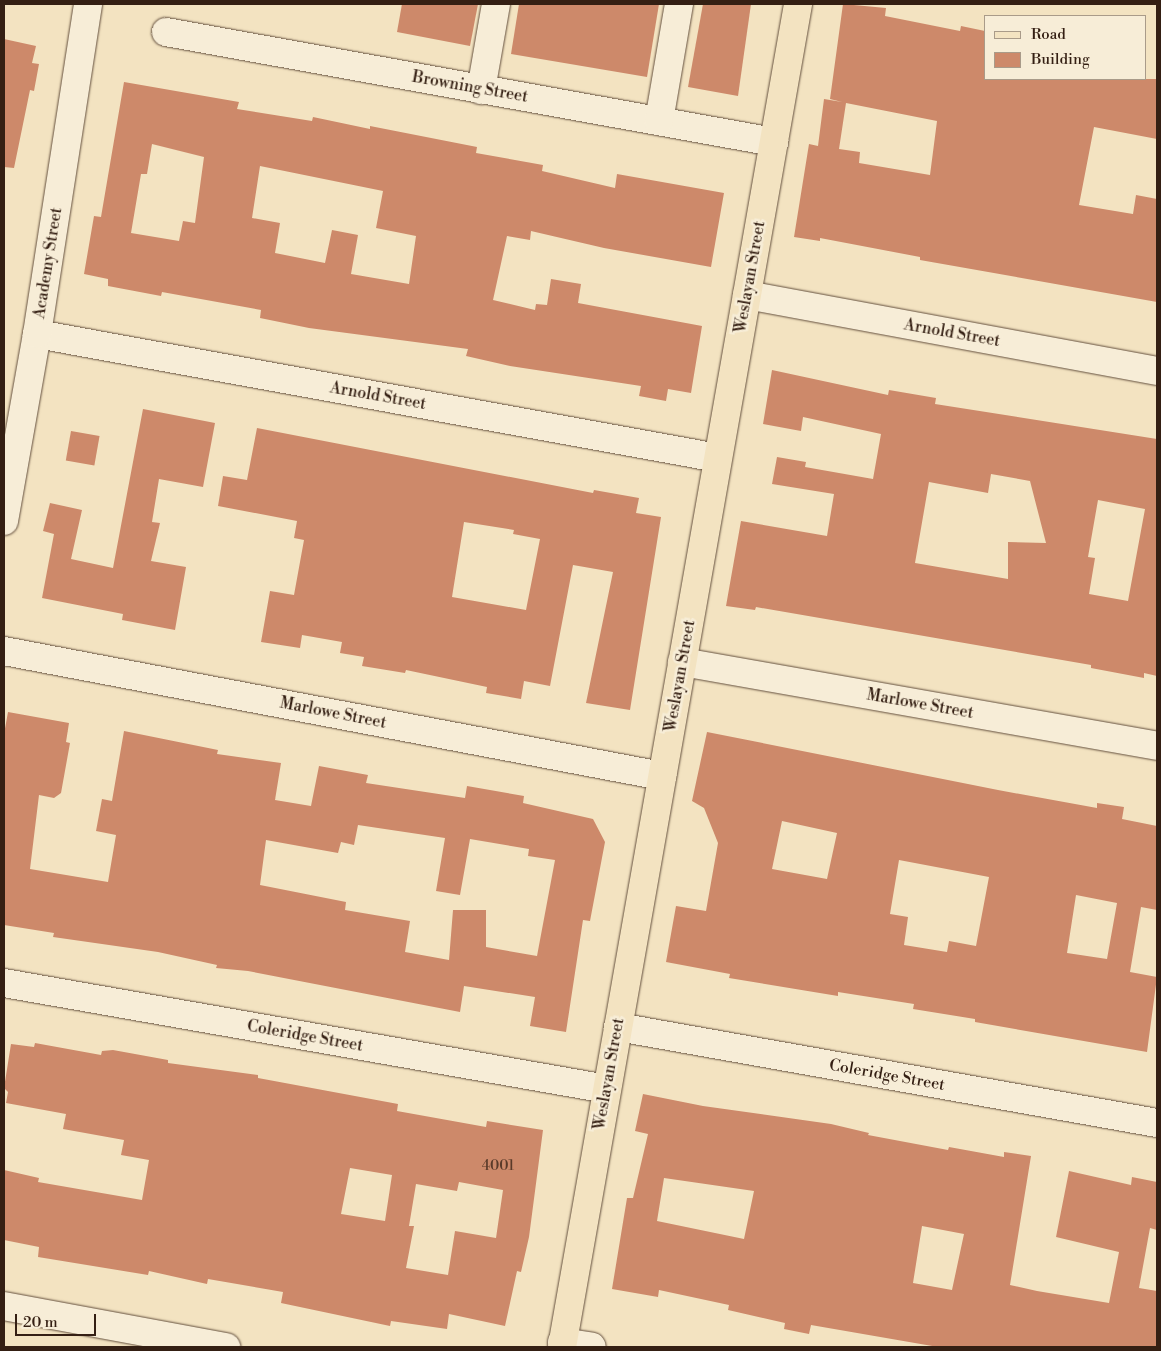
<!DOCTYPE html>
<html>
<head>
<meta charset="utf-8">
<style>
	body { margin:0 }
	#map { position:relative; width:1161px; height:1351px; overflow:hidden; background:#f3e3c1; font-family:"Libre Bodoni",serif }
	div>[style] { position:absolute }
	.building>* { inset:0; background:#cd896a; transform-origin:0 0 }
	.roads { filter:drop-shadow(0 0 1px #64503e) drop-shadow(0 0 1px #64503e) }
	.minor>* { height:28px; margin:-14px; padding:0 14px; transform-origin:14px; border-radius:14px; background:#f7edd7 }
	.major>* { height:28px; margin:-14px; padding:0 14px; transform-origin:14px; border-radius:14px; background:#f3e3c1 }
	span { translate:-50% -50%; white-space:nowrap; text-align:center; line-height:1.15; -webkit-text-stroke:5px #f7edd7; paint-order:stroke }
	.number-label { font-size:14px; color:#5a3a29 }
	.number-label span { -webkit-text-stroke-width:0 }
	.street-label { font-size:16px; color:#341f13 }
	.frame { position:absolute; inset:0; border:5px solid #341f13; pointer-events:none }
	.legend { position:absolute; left:984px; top:15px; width:162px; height:65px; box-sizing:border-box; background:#f7edd7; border:1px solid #a99b89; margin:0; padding:6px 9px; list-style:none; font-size:15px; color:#341f13 }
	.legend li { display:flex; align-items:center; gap:10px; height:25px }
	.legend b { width:25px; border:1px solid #a99b89 }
	.scale { position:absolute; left:15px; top:1314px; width:81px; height:22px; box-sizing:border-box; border:2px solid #341f13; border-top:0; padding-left:6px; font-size:15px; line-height:18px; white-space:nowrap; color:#341f13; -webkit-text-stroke:4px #f7edd7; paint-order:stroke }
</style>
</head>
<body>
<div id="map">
	<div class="building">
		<div style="clip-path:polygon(402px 4px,478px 4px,470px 46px,397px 32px)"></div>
		<div style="clip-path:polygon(519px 4px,659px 4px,647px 77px,511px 54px)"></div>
		<div style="clip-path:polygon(703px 4px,751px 4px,738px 96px,688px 87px)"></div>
		<div style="clip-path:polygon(evenodd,843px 4px,886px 8px,885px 16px,960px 31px,961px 26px,985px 31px,985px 79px,1157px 79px,1157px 139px,1094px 127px,1079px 205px,1133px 214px,1136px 195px,1157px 199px,1157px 302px,920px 260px,920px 257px,820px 238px,820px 241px,794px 237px,809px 144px,818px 146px,824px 99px,842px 102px,830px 99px,843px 4px,846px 103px,937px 121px,930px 175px,859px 163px,860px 152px,839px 149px,846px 103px)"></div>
		<div style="clip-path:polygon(4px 39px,36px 46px,32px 63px,39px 64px,34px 91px,30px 90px,14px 168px,4px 167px)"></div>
		<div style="clip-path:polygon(evenodd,124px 82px,239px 102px,237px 109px,312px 121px,313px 117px,370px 129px,370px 126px,477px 147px,476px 153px,543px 165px,542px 171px,615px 188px,617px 174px,724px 193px,711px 267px,604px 248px,531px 231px,530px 240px,507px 236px,493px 300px,535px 310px,536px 304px,547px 305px,551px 279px,581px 284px,578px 303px,702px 326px,691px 393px,668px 389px,666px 401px,639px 396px,641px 386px,510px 366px,466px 356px,468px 349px,309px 328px,260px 318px,261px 310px,162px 292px,161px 296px,108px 286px,108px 279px,84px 274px,94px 216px,101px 217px,124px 82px,152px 144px,204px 157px,195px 223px,183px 221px,179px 241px,131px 233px,141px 174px,147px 174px,152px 144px,124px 82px,260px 166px,383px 191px,376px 228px,416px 236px,409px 284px,351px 274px,358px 235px,332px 230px,325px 263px,275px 253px,280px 223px,252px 218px,260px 166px)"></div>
		<div style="clip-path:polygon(evenodd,772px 370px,888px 395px,889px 390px,936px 398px,935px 404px,1157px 439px,1157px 676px,1144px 673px,1144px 678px,1091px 668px,1091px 665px,756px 607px,755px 610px,726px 606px,741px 521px,827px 536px,834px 494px,772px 484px,777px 457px,806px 462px,805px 467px,873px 479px,881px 434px,803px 417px,801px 431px,763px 424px,772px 370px,991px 474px,1030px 481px,1046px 543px,1008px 542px,1008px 579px,915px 563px,929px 482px,988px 493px,991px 474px,772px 370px,1098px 500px,1145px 509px,1128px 601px,1089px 594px,1095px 558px,1088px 557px,1098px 500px)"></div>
		<div style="clip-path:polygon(143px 409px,215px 423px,203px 487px,159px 479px,152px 522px,160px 523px,151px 561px,186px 567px,175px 630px,122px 620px,123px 614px,42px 598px,54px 534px,43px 531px,50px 503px,82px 510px,71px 559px,113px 568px)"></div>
		<div style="clip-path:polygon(evenodd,257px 428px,593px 493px,594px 490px,639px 498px,636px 513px,661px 517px,630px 710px,586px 703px,613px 572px,573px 565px,550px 686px,524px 681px,521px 699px,486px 693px,487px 687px,406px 670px,405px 673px,362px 666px,364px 657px,340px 653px,342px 642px,302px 635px,300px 648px,261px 642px,270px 591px,294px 595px,304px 540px,294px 538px,297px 521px,218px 506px,223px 476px,247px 480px,257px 428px,464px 522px,514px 530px,513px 534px,540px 539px,526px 610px,452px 597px,464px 522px)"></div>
		<div style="left:71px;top:431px;width:29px;height:30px;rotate:10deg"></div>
		<div style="clip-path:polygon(evenodd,8px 712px,69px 723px,66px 742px,70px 743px,61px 793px,54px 798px,39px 795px,30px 869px,108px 882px,116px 835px,96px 831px,102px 799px,112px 801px,124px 731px,218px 750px,217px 754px,281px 763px,275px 800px,311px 806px,319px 766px,368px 775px,366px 783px,465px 798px,467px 786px,524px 796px,523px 803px,593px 819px,605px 842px,590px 921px,583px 920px,566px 1032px,530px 1026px,535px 997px,464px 986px,460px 1012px,248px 971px,216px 968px,217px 965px,158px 952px,53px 937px,54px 933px,4px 925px,4px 734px,8px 712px,358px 825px,445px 838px,436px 891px,460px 895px,470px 839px,529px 849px,528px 856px,555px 860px,537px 956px,486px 947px,486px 910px,453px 910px,449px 960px,405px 952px,410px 921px,345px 910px,346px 902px,260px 885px,266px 840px,338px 853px,341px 842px,354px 845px,358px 825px)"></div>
		<div style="clip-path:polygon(evenodd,707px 732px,998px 790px,1097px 808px,1097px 803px,1124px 807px,1122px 819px,1157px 826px,1157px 910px,1141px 907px,1130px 972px,1157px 977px,1147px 1052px,975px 1022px,975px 1019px,913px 1009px,914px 1004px,838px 992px,838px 996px,729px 978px,730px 974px,666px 962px,676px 906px,706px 911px,718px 843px,704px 808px,692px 801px,707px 732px,782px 821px,837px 833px,827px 879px,772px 869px,782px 821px,707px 732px,899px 860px,989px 877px,976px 946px,949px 941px,947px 952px,904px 945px,908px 917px,890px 914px,899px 860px,707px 732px,1076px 895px,1117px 903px,1107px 959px,1067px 953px,1076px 895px)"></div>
		<div style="clip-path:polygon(evenodd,35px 1043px,101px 1055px,102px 1051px,113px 1050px,168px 1060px,168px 1063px,258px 1075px,258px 1078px,398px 1104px,397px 1111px,486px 1127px,487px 1121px,543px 1130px,529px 1237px,521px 1272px,517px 1271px,505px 1326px,449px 1314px,447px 1329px,391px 1321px,390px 1326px,281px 1303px,283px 1292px,208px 1279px,207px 1284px,149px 1271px,148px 1275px,38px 1257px,39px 1247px,4px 1240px,4px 1170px,39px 1178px,38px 1182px,142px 1200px,149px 1160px,121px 1155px,124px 1140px,63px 1129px,66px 1114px,6px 1103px,8px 1092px,4px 1088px,11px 1044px,34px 1047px,35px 1043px,350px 1168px,392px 1175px,385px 1221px,341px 1214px,350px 1168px,35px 1043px,459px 1182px,503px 1190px,496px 1238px,455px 1231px,448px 1275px,406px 1268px,414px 1226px,409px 1226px,416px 1184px,457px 1191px,459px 1182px)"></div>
		<div style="clip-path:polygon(evenodd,643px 1094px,703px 1106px,831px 1124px,869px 1133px,868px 1135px,948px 1150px,949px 1147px,1004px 1157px,1004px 1152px,1031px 1156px,1010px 1285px,1037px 1291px,1109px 1303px,1119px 1252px,1056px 1237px,1069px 1171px,1131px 1185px,1132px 1177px,1157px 1182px,1157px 1230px,1150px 1228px,1139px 1288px,1157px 1291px,1157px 1347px,938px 1347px,811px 1325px,809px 1334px,784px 1329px,785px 1323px,728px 1310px,729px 1305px,659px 1290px,658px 1297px,612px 1289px,627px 1198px,633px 1198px,648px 1134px,635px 1131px,643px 1094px,664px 1178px,754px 1191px,744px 1239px,657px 1221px,664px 1178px,643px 1094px,922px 1226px,964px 1234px,952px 1290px,913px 1283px,922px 1226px)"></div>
	</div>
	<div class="roads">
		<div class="minor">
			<div style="left:166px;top:32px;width:618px;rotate:10.26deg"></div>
			<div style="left:481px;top:90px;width:87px;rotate:-80.1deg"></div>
			<div style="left:659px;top:121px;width:119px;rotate:-80.3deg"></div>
			<div style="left:747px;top:295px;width:417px;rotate:10.5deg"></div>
			<div style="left:37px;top:334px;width:692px;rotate:10.32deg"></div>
			<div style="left:4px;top:521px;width:190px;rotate:-80deg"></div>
			<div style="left:37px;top:334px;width:334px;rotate:-81.2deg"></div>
			<div style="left:4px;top:651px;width:670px;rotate:10.76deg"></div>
			<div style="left:682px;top:662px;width:482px;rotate:10deg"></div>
			<div style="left:4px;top:983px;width:612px;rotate:9.97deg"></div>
			<div style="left:618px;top:1027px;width:547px;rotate:10.1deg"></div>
			<div style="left:4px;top:1306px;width:226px;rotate:10.5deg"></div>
			<div style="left:562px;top:1342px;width:30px;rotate:9deg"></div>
		</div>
		<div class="major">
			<div style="left:562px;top:1347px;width:1364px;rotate:-80.03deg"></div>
		</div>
	</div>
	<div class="number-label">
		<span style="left:498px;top:1166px">4001</span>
	</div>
	<div class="street-label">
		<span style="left:470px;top:87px;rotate:10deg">Browning Street</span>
		<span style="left:48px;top:263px;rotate:-81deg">Academy Street</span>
		<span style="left:750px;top:277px;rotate:-80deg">Weslayan Street</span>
		<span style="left:952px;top:333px;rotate:10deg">Arnold Street</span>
		<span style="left:378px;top:396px;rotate:10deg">Arnold Street</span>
		<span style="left:680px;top:676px;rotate:-80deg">Weslayan Street</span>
		<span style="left:920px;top:704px;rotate:10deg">Marlowe Street</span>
		<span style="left:333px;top:713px;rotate:11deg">Marlowe Street</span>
		<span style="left:305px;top:1036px;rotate:10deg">Coleridge Street</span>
		<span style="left:609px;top:1074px;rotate:-80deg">Weslayan Street</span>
		<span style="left:887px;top:1075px;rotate:10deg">Coleridge Street</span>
	</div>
	<div class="frame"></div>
	<ul class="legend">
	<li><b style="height:6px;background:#f3e3c1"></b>Road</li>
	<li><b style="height:14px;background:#cd896a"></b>Building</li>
	</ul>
	<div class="scale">20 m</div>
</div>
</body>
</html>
